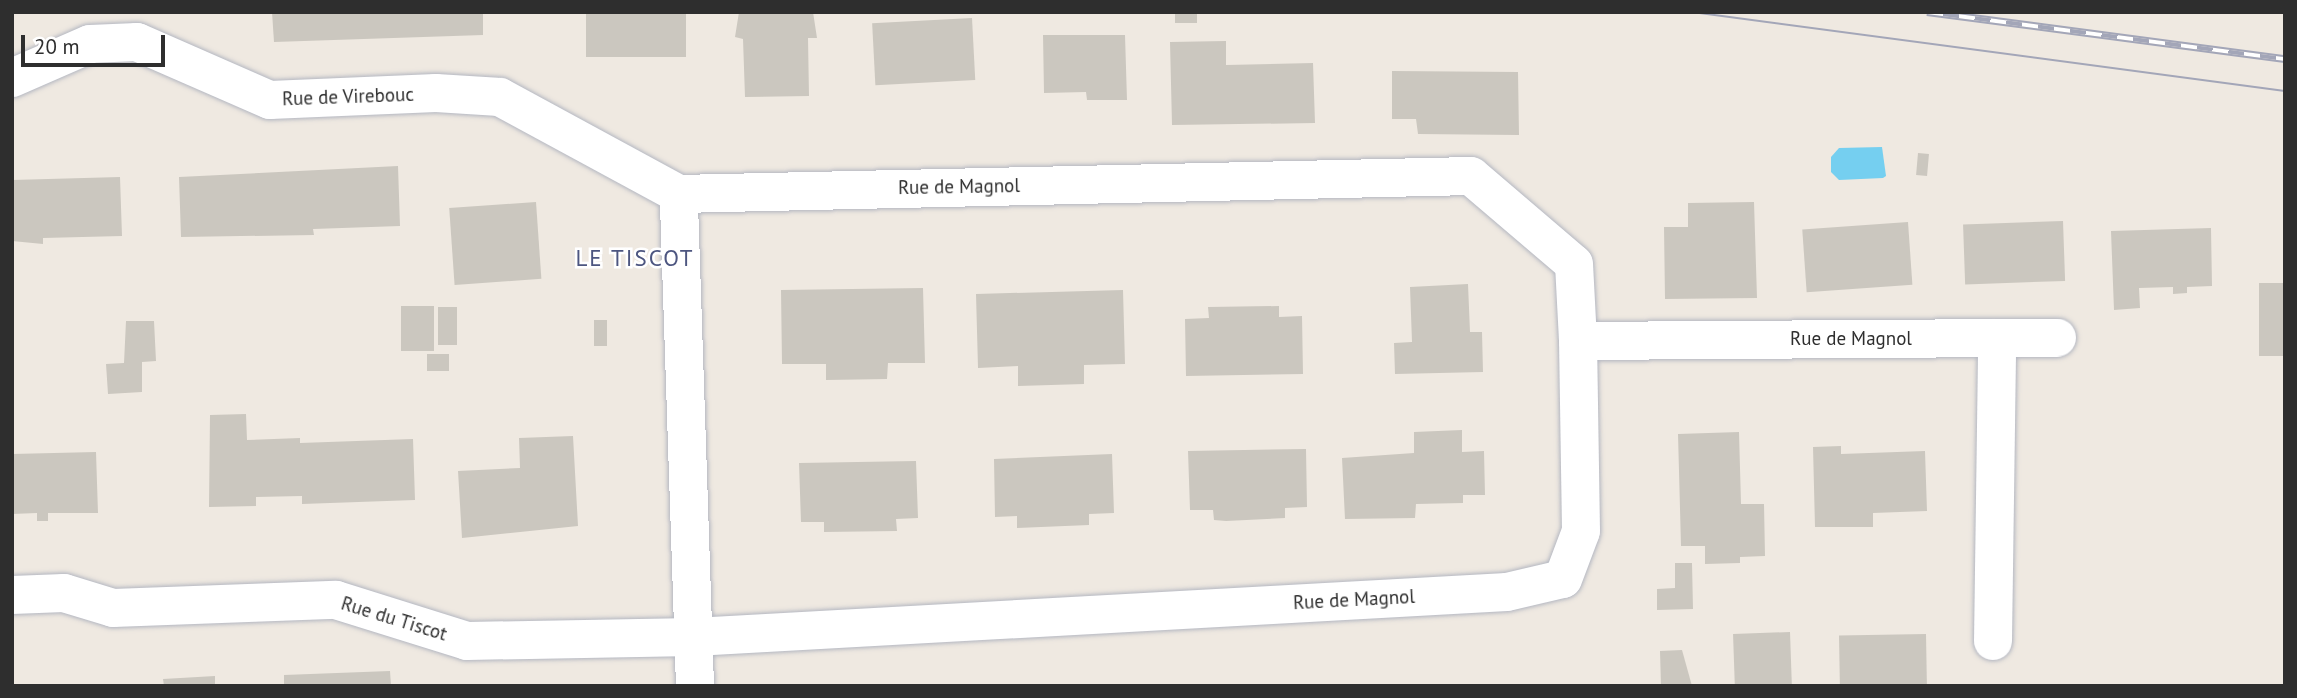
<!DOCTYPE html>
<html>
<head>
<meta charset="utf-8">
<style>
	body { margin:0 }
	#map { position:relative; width:2297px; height:698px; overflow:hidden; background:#efe9e1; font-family:"PT Sans",sans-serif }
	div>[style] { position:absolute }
	.water>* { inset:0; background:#75cff0 }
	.building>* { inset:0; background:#cbc7bf; transform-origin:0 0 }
	.roads { filter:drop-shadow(0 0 2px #b4b7c1) drop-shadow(0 0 2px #b4b7c1) }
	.minor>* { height:38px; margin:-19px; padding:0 19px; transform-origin:19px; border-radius:19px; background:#fff }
	.tram>* { height:2px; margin:-1px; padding:0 1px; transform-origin:1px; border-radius:1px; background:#a3a6b8 }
	.rail>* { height:8px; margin-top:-4px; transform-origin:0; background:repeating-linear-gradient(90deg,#fff 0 16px,#a3a6b8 0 32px); box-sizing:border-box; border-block:2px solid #a3a6b8 }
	span { translate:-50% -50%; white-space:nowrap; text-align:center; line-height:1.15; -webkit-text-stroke:5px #fff; paint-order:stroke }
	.street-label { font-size:19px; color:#2e2e2e }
	.quarter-label { font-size:23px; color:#4d5680; letter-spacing:2px }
	.frame { position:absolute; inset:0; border:14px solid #2e2e2e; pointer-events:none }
	.scale { position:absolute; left:21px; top:35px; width:144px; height:32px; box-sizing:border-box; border:4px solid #2e2e2e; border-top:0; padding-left:9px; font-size:21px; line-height:24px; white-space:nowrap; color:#2e2e2e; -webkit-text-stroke:5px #fff; paint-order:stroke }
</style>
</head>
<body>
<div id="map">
	<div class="water">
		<div style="clip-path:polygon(1882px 147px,1886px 176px,1883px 178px,1839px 180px,1831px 172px,1831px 157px,1839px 148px)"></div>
	</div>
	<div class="building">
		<div style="clip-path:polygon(272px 12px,483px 12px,483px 35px,274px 42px)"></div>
		<div style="left:586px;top:12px;width:100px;height:45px"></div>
		<div style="clip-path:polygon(739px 12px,813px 12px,817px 38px,808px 38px,809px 96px,745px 97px,743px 39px,735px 37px)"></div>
		<div style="left:1175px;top:12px;width:22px;height:11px"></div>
		<div style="left:972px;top:18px;width:62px;height:100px;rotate:87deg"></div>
		<div style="clip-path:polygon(1043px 35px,1125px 35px,1127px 100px,1087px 100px,1086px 92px,1044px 93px)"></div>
		<div style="clip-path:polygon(1226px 41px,1226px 65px,1313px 63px,1315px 123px,1172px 125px,1170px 42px)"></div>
		<div style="clip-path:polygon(1392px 71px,1518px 72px,1519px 135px,1418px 134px,1416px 119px,1392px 119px)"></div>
		<div style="left:1918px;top:153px;width:11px;height:22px;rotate:5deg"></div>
		<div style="clip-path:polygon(398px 166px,400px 226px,313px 229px,314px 235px,181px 237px,179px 177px)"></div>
		<div style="clip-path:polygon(120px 177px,122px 236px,43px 238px,43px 244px,12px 241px,12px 180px)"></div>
		<div style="left:536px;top:202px;width:77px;height:87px;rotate:86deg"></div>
		<div style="clip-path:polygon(1754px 202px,1757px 298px,1665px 299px,1664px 227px,1688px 227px,1688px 203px)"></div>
		<div style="left:2063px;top:221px;width:60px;height:100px;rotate:88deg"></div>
		<div style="left:1908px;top:222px;width:63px;height:106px;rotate:86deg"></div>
		<div style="clip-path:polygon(2211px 228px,2212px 286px,2187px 287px,2187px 293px,2173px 294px,2173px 287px,2139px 288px,2140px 308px,2114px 310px,2111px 231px)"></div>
		<div style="left:2285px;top:283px;width:73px;height:26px;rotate:90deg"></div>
		<div style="clip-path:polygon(1468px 284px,1470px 332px,1482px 332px,1483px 372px,1395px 374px,1394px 343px,1412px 342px,1410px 287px)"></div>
		<div style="clip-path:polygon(923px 288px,925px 363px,888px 363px,887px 379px,826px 380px,826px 364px,782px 364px,781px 290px)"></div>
		<div style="clip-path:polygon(1123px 290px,1125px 364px,1084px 365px,1084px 384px,1018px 386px,1018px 366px,978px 368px,976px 294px)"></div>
		<div style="left:401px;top:306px;width:33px;height:45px"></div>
		<div style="clip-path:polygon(1279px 306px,1279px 317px,1302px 316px,1303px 374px,1186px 376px,1185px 319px,1209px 318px,1208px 307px)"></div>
		<div style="left:438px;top:307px;width:19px;height:38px"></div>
		<div style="left:594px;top:320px;width:13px;height:26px"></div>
		<div style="clip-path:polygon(126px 321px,154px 321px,156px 361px,142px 362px,142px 392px,108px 394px,106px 364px,124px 363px)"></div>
		<div style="left:449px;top:354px;width:17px;height:22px;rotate:90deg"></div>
		<div style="clip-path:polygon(246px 414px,247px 440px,300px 438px,300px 443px,413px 439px,415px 500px,302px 504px,302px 496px,256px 497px,256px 506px,209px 507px,210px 415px)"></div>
		<div style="clip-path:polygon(1462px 430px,1462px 452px,1484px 451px,1485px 495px,1463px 495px,1463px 503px,1416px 504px,1415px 518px,1345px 519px,1342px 458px,1414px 453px,1414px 432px)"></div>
		<div style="clip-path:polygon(1739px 432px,1741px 504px,1764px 504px,1765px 556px,1740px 557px,1740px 563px,1705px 564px,1705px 546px,1681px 546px,1678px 434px)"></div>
		<div style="clip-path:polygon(573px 436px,578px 526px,462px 538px,458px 471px,520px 468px,519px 438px)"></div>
		<div style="clip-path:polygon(1841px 446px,1841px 454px,1925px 451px,1927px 511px,1873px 513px,1873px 527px,1815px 527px,1813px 447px)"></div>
		<div style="clip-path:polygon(1306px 449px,1307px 507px,1285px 508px,1285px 518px,1226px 521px,1214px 520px,1213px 510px,1190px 510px,1188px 451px)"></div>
		<div style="clip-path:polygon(96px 452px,98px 513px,48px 513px,48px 521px,37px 521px,37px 513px,12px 514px,12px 454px)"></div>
		<div style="clip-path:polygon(1112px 454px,1114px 513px,1089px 514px,1089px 525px,1017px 528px,1017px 516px,995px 517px,994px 459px)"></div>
		<div style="clip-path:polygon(916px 461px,918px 518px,896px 519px,897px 531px,824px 532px,824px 522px,801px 522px,799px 463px)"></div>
		<div style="clip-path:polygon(1675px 563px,1692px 563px,1693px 609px,1657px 610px,1657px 589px,1675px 588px)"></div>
		<div style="left:1790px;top:632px;width:54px;height:57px;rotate:88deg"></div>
		<div style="left:1926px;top:634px;width:52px;height:87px;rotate:89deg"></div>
		<div style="clip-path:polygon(1682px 650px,1692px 686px,1661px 686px,1660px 651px)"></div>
		<div style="clip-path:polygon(390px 671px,391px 686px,284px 686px,284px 675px)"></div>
		<div style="clip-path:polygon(215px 676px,215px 686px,164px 686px,163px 679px)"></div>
	</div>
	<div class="roads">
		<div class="minor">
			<div style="left:12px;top:78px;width:85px;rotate:-23.6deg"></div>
			<div style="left:90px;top:44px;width:47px;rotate:-2.4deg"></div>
			<div style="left:137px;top:42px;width:145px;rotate:23.6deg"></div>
			<div style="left:270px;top:100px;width:166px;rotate:-2.4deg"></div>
			<div style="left:436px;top:93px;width:64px;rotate:3.6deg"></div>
			<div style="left:500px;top:97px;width:204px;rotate:28.5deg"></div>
			<div style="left:12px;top:595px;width:52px;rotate:-2.2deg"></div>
			<div style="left:64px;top:593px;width:51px;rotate:17deg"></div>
			<div style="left:113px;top:608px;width:223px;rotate:-2.1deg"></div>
			<div style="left:336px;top:600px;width:137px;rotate:17.4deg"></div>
			<div style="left:467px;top:641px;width:227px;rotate:-1deg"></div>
			<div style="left:694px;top:637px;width:814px;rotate:-3.17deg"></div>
			<div style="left:1507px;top:592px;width:57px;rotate:-13.1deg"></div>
			<div style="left:1563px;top:579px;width:51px;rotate:-69.4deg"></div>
			<div style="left:1581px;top:531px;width:190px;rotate:-90.9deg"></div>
			<div style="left:1578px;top:341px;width:479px;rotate:-0.4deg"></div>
			<div style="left:1993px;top:641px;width:303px;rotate:-89.2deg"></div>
			<div style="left:695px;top:686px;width:492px;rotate:-91.9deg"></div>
			<div style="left:679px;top:194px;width:792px;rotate:-1.3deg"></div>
			<div style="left:1471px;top:176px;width:135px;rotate:40.5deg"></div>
			<div style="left:1574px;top:264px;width:77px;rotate:87deg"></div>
		</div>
	</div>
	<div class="tram">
		<div style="left:1692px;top:12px;width:598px;rotate:7.59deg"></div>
	</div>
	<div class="rail">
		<div style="left:1927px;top:12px;width:361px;rotate:7.5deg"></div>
	</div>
	<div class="street-label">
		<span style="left:348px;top:97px;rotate:-2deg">Rue de Virebouc</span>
		<span style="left:959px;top:187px;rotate:-1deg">Rue de Magnol</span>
		<span style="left:1851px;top:339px">Rue de Magnol</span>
		<span style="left:1354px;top:600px;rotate:-3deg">Rue de Magnol</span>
		<span style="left:394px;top:619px;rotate:17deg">Rue du Tiscot</span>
	</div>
	<div class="quarter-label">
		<span style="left:635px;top:258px">LE TISCOT</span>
	</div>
	<div class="frame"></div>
	<div class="scale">20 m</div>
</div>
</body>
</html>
